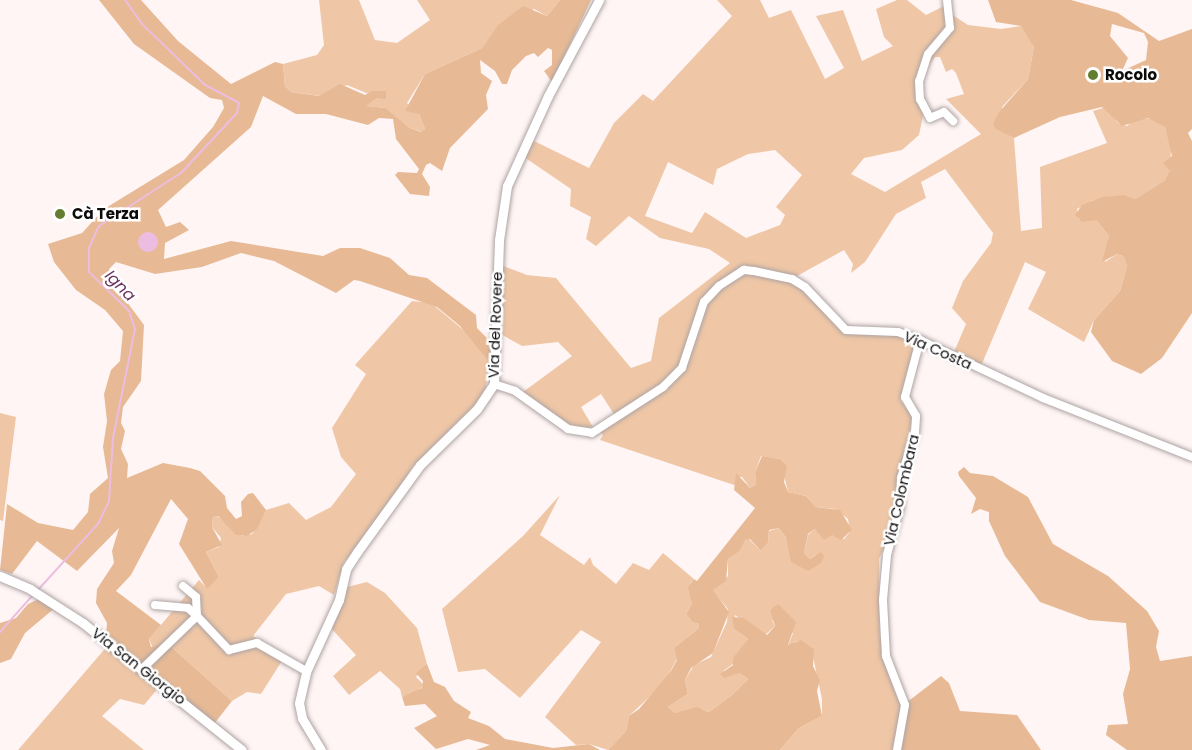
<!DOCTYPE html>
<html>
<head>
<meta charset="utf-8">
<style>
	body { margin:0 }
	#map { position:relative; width:1192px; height:750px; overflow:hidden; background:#fff5f5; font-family:Poppins,sans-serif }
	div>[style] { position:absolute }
	.green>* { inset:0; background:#efc7a6 }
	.forest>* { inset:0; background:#e7ba95 }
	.water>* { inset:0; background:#ecbde0 }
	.round { border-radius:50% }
	.stream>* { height:2px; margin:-1px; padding:0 1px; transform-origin:1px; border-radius:1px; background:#ecbde0 }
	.roads { filter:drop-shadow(0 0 2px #aea3a3) drop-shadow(0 0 2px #aea3a3) }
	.minor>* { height:8px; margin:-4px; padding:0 4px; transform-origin:4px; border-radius:4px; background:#fff }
	.tertiary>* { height:9px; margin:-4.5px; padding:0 4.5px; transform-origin:4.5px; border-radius:4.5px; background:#fff }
	.dots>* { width:16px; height:16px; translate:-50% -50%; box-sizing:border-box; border:3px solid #fff; border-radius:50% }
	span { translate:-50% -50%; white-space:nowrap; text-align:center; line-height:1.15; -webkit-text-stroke:5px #fff; paint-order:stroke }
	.poi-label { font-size:15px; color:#0e0b0b; font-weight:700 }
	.left { translate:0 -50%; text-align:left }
	.street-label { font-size:15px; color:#0e0b0b }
	.water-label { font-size:16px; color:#6a325f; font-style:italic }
</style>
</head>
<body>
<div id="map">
	<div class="green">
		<div style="clip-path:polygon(319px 0,359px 0,375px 40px,397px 43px,430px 20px,417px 0,560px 0,547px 16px,534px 9px,498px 26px,482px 48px,425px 74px,407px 103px,419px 114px,425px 129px,422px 132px,410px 128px,386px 108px,367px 106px,376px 97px,347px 85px,320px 96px,291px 92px,285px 86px,283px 64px,317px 55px,324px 45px)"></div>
		<div style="clip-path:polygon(evenodd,717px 0,760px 0,769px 18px,791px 10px,825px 79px,844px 68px,816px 16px,843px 10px,862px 61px,893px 46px,884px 37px,876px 9px,897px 0,907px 0,926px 15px,948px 4px,951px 14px,968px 25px,1001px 29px,1021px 26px,1026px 30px,1034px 47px,1028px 79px,1002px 107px,1007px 134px,1014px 138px,1021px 231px,1042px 228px,1040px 167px,1107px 143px,1093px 111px,1106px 107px,1118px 123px,1127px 126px,1134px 120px,1153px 118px,1165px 127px,1171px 148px,1170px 175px,1165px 180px,1135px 199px,1114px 196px,1094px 200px,1077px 209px,1078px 219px,1096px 220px,1109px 236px,1105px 262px,1117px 254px,1123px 256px,1127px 266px,1120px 291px,1094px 320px,1084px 342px,1028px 309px,1046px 272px,1025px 262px,981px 366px,954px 352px,966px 324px,952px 308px,963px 281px,991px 243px,993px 233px,945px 169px,921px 182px,926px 198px,896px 214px,865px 262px,851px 273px,853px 264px,844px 250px,788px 281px,806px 291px,843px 329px,896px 334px,901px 328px,923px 344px,900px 400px,913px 416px,903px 463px,902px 507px,879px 559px,880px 637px,906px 703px,899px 750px,780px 750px,799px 728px,822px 716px,822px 699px,811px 647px,797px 641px,788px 646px,793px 633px,772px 620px,775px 626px,764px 636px,735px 615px,734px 629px,748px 639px,733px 664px,723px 671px,739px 673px,748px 679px,733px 694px,709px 712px,702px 709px,675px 713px,668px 707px,688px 694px,685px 680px,694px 665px,711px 657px,727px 622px,728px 609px,712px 590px,728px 576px,728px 559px,739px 552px,743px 542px,748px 538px,761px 551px,768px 543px,769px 531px,779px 528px,808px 571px,816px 555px,810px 559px,804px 553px,808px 535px,815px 529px,844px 539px,850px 532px,848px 519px,835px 509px,816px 507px,806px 496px,788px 492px,780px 459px,761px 456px,755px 472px,756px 484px,750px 488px,742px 477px,736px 477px,737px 486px,600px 440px,603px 435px,599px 431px,617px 419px,601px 394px,581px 407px,593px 427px,566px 430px,523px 392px,572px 356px,558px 342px,522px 346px,497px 332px,498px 264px,527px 275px,556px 278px,631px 368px,651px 361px,659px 318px,730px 263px,709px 249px,660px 238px,629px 216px,596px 246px,586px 239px,591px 217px,570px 206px,571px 189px,524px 157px,532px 140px,589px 168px,614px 123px,643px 94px,653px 101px,732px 16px,717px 0,935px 57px,940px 57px,946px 72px,952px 69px,956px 73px,964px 94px,946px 99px,981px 134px,885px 192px,851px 174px,864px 158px,902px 150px,919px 135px,925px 106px,915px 84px,935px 57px,717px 0,775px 150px,802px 175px,776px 207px,785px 215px,780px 225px,746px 238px,705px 212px,692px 233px,645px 216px,668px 162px,713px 185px,717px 169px,748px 154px,775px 150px)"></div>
		<div style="clip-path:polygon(412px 301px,431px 303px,467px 333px,489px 362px,486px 387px,477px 403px,413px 466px,383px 515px,344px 562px,334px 595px,319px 586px,286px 594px,253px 636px,285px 656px,261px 694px,247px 692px,232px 701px,167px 643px,153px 648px,149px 639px,199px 580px,207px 588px,219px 577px,206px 552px,219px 547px,221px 538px,212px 527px,213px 517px,217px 516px,242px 536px,252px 534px,266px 510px,289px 503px,306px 520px,331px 507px,356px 474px,341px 457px,332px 428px,366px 374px,355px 365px)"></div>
		<div style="clip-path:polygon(0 413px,16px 417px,3px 521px,0 520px)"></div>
		<div style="clip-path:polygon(560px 495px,540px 535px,584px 565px,590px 557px,593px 565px,616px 584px,633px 563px,649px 570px,663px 553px,694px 579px,690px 584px,692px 604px,686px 614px,692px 622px,699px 624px,699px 628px,674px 648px,677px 659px,664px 683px,629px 716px,626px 731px,608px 750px,589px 744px,576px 745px,545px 717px,601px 642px,581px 630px,520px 698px,485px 669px,458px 672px,442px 609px,523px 536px)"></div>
		<div style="clip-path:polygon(367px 582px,385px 593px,417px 628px,427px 664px,416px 677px,424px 685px,417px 692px,402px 697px,400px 689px,380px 671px,349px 695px,333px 676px,356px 655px,328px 625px,343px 588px)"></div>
		<div style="clip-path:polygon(109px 644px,160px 686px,144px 705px,120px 699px,102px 716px,144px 750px,18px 750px)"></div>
	</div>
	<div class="forest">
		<div style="clip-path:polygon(99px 0,141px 0,178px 41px,231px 84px,275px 62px,283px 64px,285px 86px,291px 92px,319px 96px,340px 84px,365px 95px,372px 91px,386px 91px,386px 99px,376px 98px,367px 106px,386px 108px,410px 128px,421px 132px,425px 129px,419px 114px,405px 111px,425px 74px,482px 48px,498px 25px,523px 6px,547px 16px,560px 0,591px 0,552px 82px,544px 71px,552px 65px,552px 50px,548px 48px,538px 57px,534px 53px,526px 56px,512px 70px,507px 84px,502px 84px,495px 71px,480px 60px,481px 73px,492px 81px,486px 95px,488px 109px,450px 148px,442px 171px,430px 163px,426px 165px,422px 174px,430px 187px,429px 196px,410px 194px,395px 175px,398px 172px,417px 173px,419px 169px,396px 139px,393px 119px,379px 118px,368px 125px,326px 114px,296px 114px,263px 96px,251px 127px,158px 210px,166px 227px,180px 222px,189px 230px,165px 243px,164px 259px,231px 241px,323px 256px,340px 248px,360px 248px,390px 258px,409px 275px,427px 278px,476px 315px,477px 328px,491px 342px,489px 362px,460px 326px,437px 307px,360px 281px,354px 280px,336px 293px,274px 261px,241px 253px,202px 267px,155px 274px,116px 262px,109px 269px,121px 294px,144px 325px,141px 381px,123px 407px,121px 423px,125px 431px,121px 449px,128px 464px,127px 478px,163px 463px,190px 468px,200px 471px,225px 496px,227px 508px,236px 519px,242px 516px,241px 502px,248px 494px,253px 493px,266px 510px,257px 529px,247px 536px,236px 535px,218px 516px,213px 517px,212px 527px,222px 545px,206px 552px,219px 577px,207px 589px,179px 544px,188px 519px,171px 499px,131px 575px,116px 591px,161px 625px,149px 639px,151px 647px,167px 643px,232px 701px,214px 724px,106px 635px,107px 623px,96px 603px,97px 589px,114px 563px,112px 551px,119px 528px,77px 571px,37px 541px,12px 574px,0 570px,7px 504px,38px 523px,73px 530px,88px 512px,90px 494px,108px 478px,103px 447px,107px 421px,104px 394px,111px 370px,120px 361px,123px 331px,105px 310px,76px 290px,54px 262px,48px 244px,82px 233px,104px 209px,184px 160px,213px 127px,224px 108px,222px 100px,210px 98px,134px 44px)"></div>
		<div style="clip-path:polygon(evenodd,988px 0,1071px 0,1118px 13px,1159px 41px,1192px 29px,1192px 129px,1188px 133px,1192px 141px,1192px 313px,1162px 358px,1141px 374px,1112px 361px,1091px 332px,1094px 320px,1120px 291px,1127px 266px,1123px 256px,1117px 254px,1102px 262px,1109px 236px,1096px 220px,1082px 222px,1075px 215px,1082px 205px,1102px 197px,1124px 195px,1135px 199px,1165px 180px,1170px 171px,1163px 163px,1172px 156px,1165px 127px,1148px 118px,1122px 126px,1102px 107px,1060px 117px,1014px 138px,996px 129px,993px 124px,999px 112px,1028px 79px,1034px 47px,1021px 26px,996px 22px,988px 0,1112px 24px,1144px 33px,1148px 42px,1146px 60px,1122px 71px,1128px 58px,1110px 36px,1112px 24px)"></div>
		<div style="clip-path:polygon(762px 456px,780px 459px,787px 466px,784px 482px,788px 492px,806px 496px,816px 507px,840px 510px,852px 530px,841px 540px,832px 535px,824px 540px,815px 529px,808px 534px,804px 553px,810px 559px,821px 552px,824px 556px,821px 563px,808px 571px,791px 562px,786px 538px,779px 528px,769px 530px,768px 543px,761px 551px,750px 539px,745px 540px,739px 552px,728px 559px,726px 581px,713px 590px,729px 612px,713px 653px,691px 668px,685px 680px,688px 694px,668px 707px,675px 713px,697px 707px,709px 712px,733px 694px,748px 679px,739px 673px,724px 678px,720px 674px,733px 665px,733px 658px,748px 639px,734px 629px,732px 617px,744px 618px,767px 635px,775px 626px,770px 610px,778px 604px,796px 622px,788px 645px,801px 640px,814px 649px,813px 666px,820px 680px,817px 691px,822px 716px,799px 728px,780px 750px,608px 750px,626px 731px,629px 716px,639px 709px,671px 671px,677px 660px,674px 648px,699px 628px,699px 624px,692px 622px,686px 614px,692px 604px,688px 587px,694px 579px,697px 581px,755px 508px,734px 490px,736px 473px,750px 488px,756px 484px,755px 472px)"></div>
		<div style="clip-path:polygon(964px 467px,970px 473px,993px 476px,1028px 497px,1053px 544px,1108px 576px,1147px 611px,1159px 631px,1156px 647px,1160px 661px,1192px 656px,1192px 750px,1127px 750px,1106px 735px,1108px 725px,1128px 724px,1123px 694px,1130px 669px,1126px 623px,1089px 620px,1040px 602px,1005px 556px,989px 521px,989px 512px,980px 509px,971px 514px,976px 498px,959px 476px,958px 472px)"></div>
		<div style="clip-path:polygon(43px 597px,56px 607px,25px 633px,11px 659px,0 663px,0 623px,16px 618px,28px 604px)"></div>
		<div style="clip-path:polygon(427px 664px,434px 682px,445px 687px,454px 701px,471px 712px,468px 718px,489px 726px,505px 739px,553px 748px,589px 744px,600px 750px,476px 750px,490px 745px,468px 739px,436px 749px,414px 728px,437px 716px,425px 704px,405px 706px,402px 697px,422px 688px,423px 681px,416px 673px)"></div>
		<div style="clip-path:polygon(941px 676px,949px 683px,960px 711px,1017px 715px,1041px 750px,899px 750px,906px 703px)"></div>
	</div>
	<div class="water">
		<div class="round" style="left:138px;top:232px;width:20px;height:20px"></div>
	</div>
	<div class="stream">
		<div style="left:37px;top:591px;width:91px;rotate:-47.7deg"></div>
		<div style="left:98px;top:524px;width:25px;rotate:-64deg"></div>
		<div style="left:109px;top:501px;width:63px;rotate:-86.4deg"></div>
		<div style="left:113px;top:438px;width:111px;rotate:-78.6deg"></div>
		<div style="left:135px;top:329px;width:19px;rotate:-108deg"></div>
		<div style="left:129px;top:311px;width:56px;rotate:-135.7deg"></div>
		<div style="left:89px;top:272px;width:24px;rotate:-90deg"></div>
		<div style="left:89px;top:248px;width:24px;rotate:-66deg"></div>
		<div style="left:99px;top:226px;width:98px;rotate:-32.9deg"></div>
		<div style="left:181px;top:173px;width:82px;rotate:-47deg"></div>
		<div style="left:237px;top:113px;width:10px;rotate:-79deg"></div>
		<div style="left:239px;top:103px;width:40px;rotate:-152deg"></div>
		<div style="left:204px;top:84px;width:86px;rotate:-135.9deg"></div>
		<div style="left:142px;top:24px;width:29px;rotate:-125deg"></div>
		<div style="left:0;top:632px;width:50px;rotate:-48.3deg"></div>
	</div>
	<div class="roads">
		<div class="minor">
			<div style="left:947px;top:0;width:28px;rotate:84deg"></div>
			<div style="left:950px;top:28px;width:34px;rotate:130deg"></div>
			<div style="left:928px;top:54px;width:28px;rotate:108deg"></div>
			<div style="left:919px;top:81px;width:18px;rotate:87deg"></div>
			<div style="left:920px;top:99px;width:21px;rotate:62deg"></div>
			<div style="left:930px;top:118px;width:15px;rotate:-23deg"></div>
			<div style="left:944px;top:112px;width:13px;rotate:45deg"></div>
			<div style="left:494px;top:384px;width:22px;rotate:18deg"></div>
			<div style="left:515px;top:391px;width:65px;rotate:35.6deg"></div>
			<div style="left:568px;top:429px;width:24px;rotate:9deg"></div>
			<div style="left:592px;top:433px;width:85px;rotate:-32.9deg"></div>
			<div style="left:663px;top:387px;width:27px;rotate:-45deg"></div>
			<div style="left:682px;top:368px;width:70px;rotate:-71.6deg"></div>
			<div style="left:704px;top:302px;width:22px;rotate:-47deg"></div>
			<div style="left:719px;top:286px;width:30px;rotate:-33deg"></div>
			<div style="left:744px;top:270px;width:10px;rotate:6deg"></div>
			<div style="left:754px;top:271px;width:39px;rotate:12deg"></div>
			<div style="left:792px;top:279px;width:15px;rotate:32deg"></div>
			<div style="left:805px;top:287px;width:59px;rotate:46.4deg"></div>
			<div style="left:846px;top:330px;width:52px;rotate:2.2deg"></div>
			<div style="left:898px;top:332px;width:23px;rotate:20deg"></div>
			<div style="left:920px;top:340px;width:136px;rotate:25.2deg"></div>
			<div style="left:1043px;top:398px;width:160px;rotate:21.6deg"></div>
			<div style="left:183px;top:586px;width:17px;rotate:40deg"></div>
			<div style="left:196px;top:597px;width:19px;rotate:87deg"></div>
			<div style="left:155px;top:605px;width:33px;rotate:5deg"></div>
			<div style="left:188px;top:608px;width:12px;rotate:42deg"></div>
			<div style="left:143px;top:668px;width:75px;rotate:-43.9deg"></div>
			<div style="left:197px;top:616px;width:47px;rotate:46.7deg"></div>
			<div style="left:229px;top:650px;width:29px;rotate:-14deg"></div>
			<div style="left:257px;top:643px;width:56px;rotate:29.7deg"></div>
			<div style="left:897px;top:750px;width:46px;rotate:-79.9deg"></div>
			<div style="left:905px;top:705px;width:53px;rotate:-111.2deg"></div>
			<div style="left:886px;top:656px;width:56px;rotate:-93.1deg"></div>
			<div style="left:883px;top:600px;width:45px;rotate:-84.9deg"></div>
			<div style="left:887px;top:555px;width:51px;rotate:-75.1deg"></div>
			<div style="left:900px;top:506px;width:28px;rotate:-88deg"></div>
			<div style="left:901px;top:478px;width:48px;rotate:-73.1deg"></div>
			<div style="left:915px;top:432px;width:16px;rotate:-86deg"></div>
			<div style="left:916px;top:416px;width:22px;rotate:-120deg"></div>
			<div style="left:905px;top:397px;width:59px;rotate:-75.3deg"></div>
		</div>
		<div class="tertiary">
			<div style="left:0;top:576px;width:33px;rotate:23deg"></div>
			<div style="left:30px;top:589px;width:63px;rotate:32.7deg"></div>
			<div style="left:83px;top:623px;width:203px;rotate:38.6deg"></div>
			<div style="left:321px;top:750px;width:37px;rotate:-121deg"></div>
			<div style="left:302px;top:718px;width:15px;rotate:-101deg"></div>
			<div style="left:299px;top:703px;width:32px;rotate:-77deg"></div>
			<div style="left:306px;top:672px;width:79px;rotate:-65.4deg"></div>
			<div style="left:339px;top:600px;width:32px;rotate:-77deg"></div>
			<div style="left:346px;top:569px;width:20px;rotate:-57deg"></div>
			<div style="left:357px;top:552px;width:107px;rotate:-54.1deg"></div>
			<div style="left:420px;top:465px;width:80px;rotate:-44.5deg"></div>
			<div style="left:477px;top:409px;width:30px;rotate:-56deg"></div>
			<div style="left:494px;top:384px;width:144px;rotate:-88deg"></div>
			<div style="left:499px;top:240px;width:55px;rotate:-81.6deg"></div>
			<div style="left:507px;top:186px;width:99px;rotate:-65.5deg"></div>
			<div style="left:548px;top:96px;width:109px;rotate:-62deg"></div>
		</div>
	</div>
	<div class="dots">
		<div style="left:1093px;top:75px;background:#637d31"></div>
		<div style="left:60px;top:214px;background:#637d31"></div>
	</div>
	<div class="poi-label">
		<span class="left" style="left:1105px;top:75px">Rocolo</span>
		<span class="left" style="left:72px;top:214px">Cà Terza</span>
	</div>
	<div class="street-label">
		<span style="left:495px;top:325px;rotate:-88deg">Via del Rovere</span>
		<span style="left:938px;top:350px;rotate:24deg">Via Costa</span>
		<span style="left:901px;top:490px;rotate:-77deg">Via Colombara</span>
		<span style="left:139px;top:666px;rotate:38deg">Via San Giorgio</span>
	</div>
	<div class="water-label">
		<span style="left:120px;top:286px;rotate:46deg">Igna</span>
	</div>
</div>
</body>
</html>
